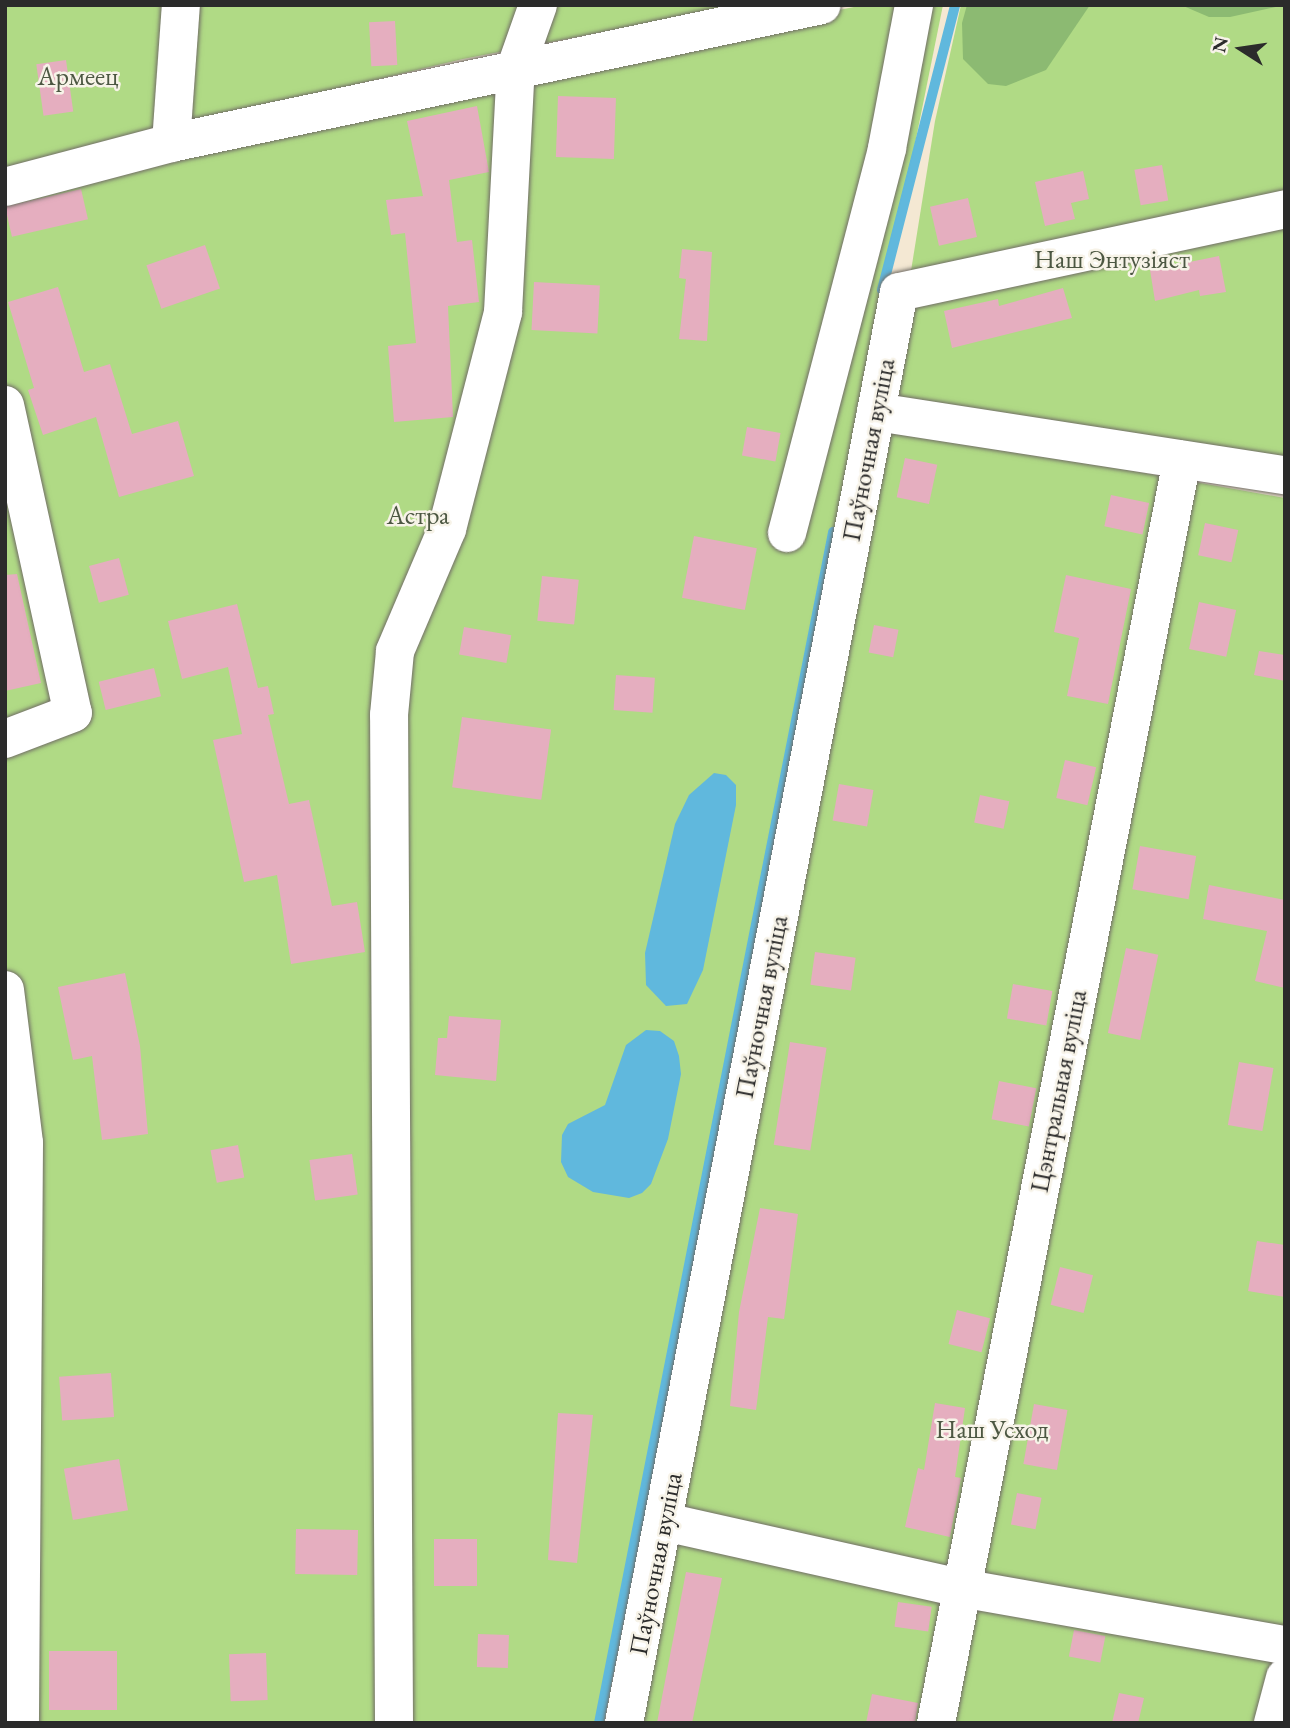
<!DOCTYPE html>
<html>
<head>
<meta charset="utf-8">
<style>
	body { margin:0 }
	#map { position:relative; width:1290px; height:1728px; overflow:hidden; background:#f4e8d3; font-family:"EB Garamond",serif }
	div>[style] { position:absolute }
	.green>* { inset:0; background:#b0da85 }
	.forest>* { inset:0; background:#8cba72 }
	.water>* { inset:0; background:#60b8dd }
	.stream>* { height:10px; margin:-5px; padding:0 5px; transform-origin:5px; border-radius:5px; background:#60b8dd }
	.building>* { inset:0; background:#e5aebf; transform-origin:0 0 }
	.roads { filter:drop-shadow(0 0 2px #716d66) drop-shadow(0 0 2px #716d66) }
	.minor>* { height:38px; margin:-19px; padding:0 19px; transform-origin:19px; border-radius:19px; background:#fff }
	span { translate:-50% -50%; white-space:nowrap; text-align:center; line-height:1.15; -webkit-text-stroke:5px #f7f3e8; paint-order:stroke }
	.park-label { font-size:26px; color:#4c5742 }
	.street-label { font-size:26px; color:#2b2b2b }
	.frame { position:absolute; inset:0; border:7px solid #2b2b2b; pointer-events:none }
	.north { position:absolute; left:1206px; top:14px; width:70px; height:70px; -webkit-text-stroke:5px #f7f3e8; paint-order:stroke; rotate:282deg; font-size:19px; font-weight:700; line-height:28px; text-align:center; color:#2b2b2b }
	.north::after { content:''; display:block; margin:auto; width:24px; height:32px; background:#2b2b2b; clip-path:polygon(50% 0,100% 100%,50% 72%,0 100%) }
</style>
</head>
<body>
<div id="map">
	<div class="green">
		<div style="clip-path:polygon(5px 5px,743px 5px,463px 59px,5px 168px)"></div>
		<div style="clip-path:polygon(864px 5px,943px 5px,596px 1723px,5px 1723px,5px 200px,214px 134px)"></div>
		<div style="clip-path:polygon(961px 5px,1285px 5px,1285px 465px,891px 396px,935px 121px)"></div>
		<div style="clip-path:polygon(888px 427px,1285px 498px,1285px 1623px,1255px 1723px,638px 1723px)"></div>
	</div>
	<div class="forest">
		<div style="clip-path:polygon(967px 5px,1090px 5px,1046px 70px,1006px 86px,988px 84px,963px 59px,962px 23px)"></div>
		<div style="clip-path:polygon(1181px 5px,1285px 5px,1230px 17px,1209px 17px)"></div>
	</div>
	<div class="water">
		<div style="clip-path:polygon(714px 773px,726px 775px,736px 785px,736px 805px,703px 970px,687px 1004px,666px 1006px,646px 985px,645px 953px,675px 824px,689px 795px)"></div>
		<div style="clip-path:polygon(646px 1030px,660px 1031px,674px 1041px,679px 1056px,681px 1074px,668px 1139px,651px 1184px,642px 1193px,629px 1198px,593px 1192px,568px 1177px,561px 1162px,562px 1135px,568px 1124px,605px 1105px,626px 1045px)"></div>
	</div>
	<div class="stream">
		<div style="left:882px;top:290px;width:294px;rotate:-75.6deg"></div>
		<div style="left:599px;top:1723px;width:1214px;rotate:-78.88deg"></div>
	</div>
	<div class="building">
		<div style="left:395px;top:21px;width:44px;height:26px;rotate:87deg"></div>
		<div style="left:66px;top:60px;width:52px;height:30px;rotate:82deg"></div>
		<div style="left:558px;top:96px;width:58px;height:61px;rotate:2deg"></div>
		<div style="clip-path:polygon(477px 106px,489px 172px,449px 180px,457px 242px,472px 240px,479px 302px,448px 306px,453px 417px,394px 422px,388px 346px,416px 343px,405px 233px,391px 235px,386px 200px,423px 196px,407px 121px)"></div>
		<div style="left:1162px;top:165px;width:36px;height:28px;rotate:80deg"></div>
		<div style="clip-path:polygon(1083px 171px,1089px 199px,1071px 203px,1075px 219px,1045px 226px,1035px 182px)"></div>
		<div style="left:81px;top:189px;width:31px;height:78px;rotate:77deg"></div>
		<div style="left:968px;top:198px;width:40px;height:39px;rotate:77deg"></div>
		<div style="left:205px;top:245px;width:46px;height:62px;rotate:71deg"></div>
		<div style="clip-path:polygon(682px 249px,712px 252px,707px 341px,679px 339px,686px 279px,679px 278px)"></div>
		<div style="clip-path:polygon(1219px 256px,1226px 292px,1200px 296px,1199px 290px,1155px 301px,1150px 270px)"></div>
		<div style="left:534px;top:282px;width:66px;height:48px;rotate:3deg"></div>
		<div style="clip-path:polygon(58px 287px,84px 372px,110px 364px,132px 434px,178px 421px,194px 476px,119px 497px,96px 417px,43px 435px,28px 390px,34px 388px,8px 302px)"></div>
		<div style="clip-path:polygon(1063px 288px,1072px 318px,952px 348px,944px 311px,998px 299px,999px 306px)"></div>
		<div style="left:747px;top:427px;width:34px;height:29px;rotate:10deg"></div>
		<div style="left:905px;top:458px;width:33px;height:40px;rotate:12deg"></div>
		<div style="left:1111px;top:495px;width:39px;height:32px;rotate:12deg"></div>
		<div style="left:1205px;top:523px;width:34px;height:33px;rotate:12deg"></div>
		<div style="left:694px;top:536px;width:64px;height:63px;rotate:11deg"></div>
		<div style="left:119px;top:558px;width:38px;height:31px;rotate:75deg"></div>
		<div style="clip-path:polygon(17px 574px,41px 683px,5px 691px,5px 575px)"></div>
		<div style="clip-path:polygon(1066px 575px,1131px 589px,1108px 704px,1067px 696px,1079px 638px,1054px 632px)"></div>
		<div style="left:542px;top:576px;width:37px;height:45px;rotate:6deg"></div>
		<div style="left:1199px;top:602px;width:38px;height:48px;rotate:12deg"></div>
		<div style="clip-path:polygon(237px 604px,258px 688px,268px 686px,274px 714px,268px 715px,289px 804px,309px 800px,332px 906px,357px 902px,365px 952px,291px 964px,277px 875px,244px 882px,213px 740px,242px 734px,228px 667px,182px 679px,168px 621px)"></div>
		<div style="left:874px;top:625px;width:25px;height:28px;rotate:11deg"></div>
		<div style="left:464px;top:627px;width:48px;height:28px;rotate:10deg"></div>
		<div style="clip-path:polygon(1259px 651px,1285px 655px,1285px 681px,1254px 675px)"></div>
		<div style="left:154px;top:668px;width:29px;height:57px;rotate:76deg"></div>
		<div style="left:616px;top:675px;width:39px;height:35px;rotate:4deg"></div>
		<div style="left:462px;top:717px;width:90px;height:71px;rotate:8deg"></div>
		<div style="left:1065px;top:760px;width:32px;height:39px;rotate:13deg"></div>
		<div style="left:839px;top:784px;width:35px;height:37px;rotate:10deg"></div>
		<div style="left:980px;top:795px;width:30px;height:28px;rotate:12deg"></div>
		<div style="left:1140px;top:846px;width:57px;height:44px;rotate:10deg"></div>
		<div style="clip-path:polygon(1209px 885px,1285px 900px,1285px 988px,1255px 981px,1267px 931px,1203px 919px)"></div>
		<div style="left:1126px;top:948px;width:33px;height:87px;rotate:12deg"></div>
		<div style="left:815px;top:952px;width:41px;height:33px;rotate:8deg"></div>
		<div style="clip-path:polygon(125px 973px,140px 1046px,148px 1134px,102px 1140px,92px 1056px,73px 1060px,58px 987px)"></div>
		<div style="left:1013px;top:984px;width:40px;height:35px;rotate:10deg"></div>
		<div style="clip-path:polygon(449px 1016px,501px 1020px,496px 1081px,435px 1075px,438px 1038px,447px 1038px)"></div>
		<div style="left:790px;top:1042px;width:37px;height:104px;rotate:9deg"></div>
		<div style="left:1239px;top:1062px;width:35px;height:64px;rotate:10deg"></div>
		<div style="left:999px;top:1081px;width:38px;height:39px;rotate:11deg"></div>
		<div style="left:238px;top:1145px;width:33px;height:28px;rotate:79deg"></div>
		<div style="left:352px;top:1154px;width:41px;height:43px;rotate:82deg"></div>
		<div style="clip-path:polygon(760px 1208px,798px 1214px,784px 1319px,768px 1317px,756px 1410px,730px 1406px,739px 1312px)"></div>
		<div style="clip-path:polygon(1257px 1241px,1285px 1245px,1285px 1297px,1248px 1291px)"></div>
		<div style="left:1060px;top:1267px;width:34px;height:39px;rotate:14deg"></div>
		<div style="left:957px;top:1310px;width:34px;height:35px;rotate:14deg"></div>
		<div style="left:111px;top:1373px;width:44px;height:52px;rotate:86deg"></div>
		<div style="clip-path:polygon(935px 1403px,965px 1408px,955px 1477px,961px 1478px,950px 1537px,905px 1527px,918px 1468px,924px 1470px)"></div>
		<div style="left:1034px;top:1404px;width:34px;height:61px;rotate:10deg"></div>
		<div style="clip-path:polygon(558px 1413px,593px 1415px,577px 1563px,548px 1560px)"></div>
		<div style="left:119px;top:1459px;width:52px;height:56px;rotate:80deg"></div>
		<div style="left:1017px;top:1493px;width:25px;height:32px;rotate:11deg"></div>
		<div style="left:296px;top:1529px;width:62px;height:45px;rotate:1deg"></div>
		<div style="left:434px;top:1539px;width:43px;height:47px"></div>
		<div style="clip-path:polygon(686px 1572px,722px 1578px,715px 1612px,692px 1723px,657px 1723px)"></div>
		<div style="left:898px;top:1602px;width:34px;height:25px;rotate:8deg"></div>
		<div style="left:1074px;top:1630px;width:32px;height:27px;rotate:11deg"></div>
		<div style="left:478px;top:1634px;width:31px;height:33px;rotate:2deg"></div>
		<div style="left:117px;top:1651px;width:59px;height:68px;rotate:90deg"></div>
		<div style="left:266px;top:1653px;width:47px;height:37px;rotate:88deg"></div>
		<div style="clip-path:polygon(1119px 1693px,1144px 1698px,1138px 1723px,1112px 1723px)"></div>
		<div style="clip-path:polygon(872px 1694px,918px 1703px,915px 1723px,866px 1723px)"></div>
	</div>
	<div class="roads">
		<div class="minor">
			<div style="left:171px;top:143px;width:138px;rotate:-85.9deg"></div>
			<div style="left:5px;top:187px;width:172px;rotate:-14.8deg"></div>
			<div style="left:171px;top:143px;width:665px;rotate:-11.97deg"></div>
			<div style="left:5px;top:405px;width:315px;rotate:77.6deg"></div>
			<div style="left:73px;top:713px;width:73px;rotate:159.1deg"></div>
			<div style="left:876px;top:412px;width:414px;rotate:8.8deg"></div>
			<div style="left:787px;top:533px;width:398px;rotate:-75.4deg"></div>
			<div style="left:887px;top:148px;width:146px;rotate:-79.3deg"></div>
			<div style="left:5px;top:990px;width:154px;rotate:82.9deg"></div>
			<div style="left:24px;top:1143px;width:580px;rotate:90.4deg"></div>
			<div style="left:665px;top:1522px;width:303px;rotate:12.6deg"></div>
			<div style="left:961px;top:1588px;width:329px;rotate:10deg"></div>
			<div style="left:394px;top:1723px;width:1008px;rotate:-90.28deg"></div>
			<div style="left:389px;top:715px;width:64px;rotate:-84.6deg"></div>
			<div style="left:395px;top:651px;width:133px;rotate:-66.9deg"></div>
			<div style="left:447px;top:529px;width:224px;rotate:-75.5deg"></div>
			<div style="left:503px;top:312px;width:245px;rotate:-87deg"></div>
			<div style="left:516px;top:67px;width:66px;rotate:-70.5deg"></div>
			<div style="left:624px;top:1723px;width:1457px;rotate:-79.12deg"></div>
			<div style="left:899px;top:292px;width:395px;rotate:-12.1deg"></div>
			<div style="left:936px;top:1723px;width:1287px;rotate:-78.98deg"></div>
			<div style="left:1273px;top:1723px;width:47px;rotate:-75.1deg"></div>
		</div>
	</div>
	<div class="park-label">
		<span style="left:78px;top:77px">Армеец</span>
		<span style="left:1112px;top:260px">Наш Энтузіяст</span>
		<span style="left:418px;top:516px">Астра</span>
		<span style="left:992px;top:1430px">Наш Усход</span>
	</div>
	<div class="street-label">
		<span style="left:869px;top:450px;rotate:-79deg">Паўночная вуліца</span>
		<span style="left:762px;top:1007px;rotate:-79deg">Паўночная вуліца</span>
		<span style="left:1059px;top:1091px;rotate:-79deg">Цэнтральная вуліца</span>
		<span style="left:656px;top:1564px;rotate:-79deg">Паўночная вуліца</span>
	</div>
	<div class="frame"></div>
	<div class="north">N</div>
</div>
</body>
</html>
